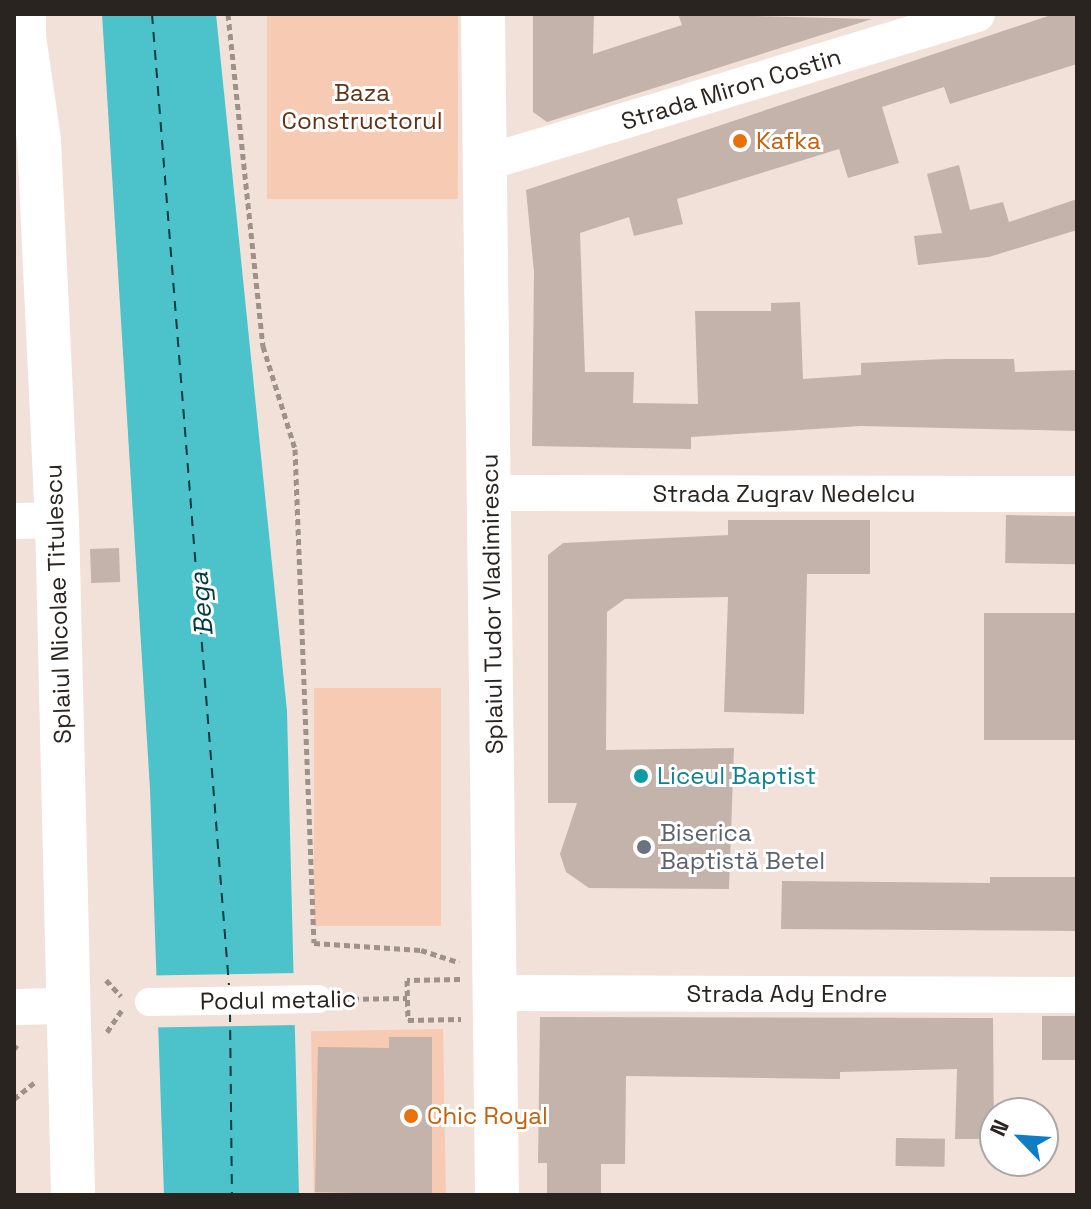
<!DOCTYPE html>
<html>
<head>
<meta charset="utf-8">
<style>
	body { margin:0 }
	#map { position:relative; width:1091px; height:1209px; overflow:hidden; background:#f2e1d8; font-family:"Space Grotesk",sans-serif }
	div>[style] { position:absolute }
	.green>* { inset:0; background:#f6cab3; transform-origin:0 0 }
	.water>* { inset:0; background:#4cc2cb }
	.pier>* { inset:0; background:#f2e1d8; transform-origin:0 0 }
	.ferry>* { height:2px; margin-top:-1px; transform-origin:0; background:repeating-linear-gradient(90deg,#013b3f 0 10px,transparent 0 18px) }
	.building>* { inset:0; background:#c3b3aa; transform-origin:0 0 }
	.path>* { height:5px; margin-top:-2.5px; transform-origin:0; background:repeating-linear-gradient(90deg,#9e918b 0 6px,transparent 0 10px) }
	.pedestrian>* { height:28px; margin:-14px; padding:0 14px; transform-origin:14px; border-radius:14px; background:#fff }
	.minor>* { height:36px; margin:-18px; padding:0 18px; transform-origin:18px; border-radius:18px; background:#fff }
	.tertiary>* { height:44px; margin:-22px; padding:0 22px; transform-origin:22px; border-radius:22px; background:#fff }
	.secondary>* { height:44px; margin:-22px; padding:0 22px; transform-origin:22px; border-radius:22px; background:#fff }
	.dots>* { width:22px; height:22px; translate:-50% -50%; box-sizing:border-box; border:4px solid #fff; border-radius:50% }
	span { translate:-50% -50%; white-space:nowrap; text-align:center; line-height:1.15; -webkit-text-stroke:6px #fff; paint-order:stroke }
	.street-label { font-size:24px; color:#2a2421 }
	.park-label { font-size:24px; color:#613114 }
	.food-label { font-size:24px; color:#c56008 }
	.left { translate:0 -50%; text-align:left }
	.culture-label { font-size:24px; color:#0d838f }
	.worship-label { font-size:24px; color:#5b616d }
	.water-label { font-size:26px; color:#013b3f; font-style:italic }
	.frame { position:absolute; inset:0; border:16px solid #2a2421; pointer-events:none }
	.north { position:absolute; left:979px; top:1097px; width:80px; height:80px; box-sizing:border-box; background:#fff; border:2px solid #aaa7a6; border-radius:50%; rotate:295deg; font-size:22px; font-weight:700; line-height:32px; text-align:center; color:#2a2421 }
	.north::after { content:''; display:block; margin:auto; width:28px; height:36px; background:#0e7cc6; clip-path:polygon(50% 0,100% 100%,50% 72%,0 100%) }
</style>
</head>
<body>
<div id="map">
	<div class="green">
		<div style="left:267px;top:14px;width:191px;height:185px"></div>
		<div style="left:441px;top:688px;width:238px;height:127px;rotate:90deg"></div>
		<div style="left:443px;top:1029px;width:166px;height:132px;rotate:89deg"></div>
	</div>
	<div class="water">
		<div style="clip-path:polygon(102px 14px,216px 14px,287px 711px,299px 1195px,164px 1195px,150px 789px)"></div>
	</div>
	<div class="pier">
		<div style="left:297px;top:973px;width:52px;height:145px;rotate:89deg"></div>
	</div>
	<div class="ferry">
		<div style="left:152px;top:14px;width:974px;rotate:85.47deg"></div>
		<div style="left:230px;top:1012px;width:183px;rotate:89.4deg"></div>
	</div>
	<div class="building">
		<div style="clip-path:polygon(533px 14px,594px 14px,593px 54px,682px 25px,678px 14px,872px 19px,547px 122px,533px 112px)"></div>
		<div style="clip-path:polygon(1054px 14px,1077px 14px,1077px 64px,950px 104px,944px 87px,882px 107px,899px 163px,848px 178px,839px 149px,677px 199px,683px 224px,634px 236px,629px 217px,580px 233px,585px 372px,634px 372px,633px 403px,698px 404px,695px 311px,771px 311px,771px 303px,800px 302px,803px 379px,861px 375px,861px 363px,945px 359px,1014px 359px,1015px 372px,1077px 370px,1077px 431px,861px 426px,691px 437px,691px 449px,532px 446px,534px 272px,526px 190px)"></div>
		<div style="clip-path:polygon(959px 165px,970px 210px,1003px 202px,1009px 222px,1077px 199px,1077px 230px,989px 257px,918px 265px,914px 236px,942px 233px,927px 174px)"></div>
		<div style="left:1006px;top:515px;width:71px;height:48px;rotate:1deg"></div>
		<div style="clip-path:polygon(728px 520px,870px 520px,870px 574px,807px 574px,804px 714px,724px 712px,728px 597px,625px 599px,607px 612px,606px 750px,734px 748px,729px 889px,589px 888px,566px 872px,560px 854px,577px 803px,548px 803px,548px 555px,563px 543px,728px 535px)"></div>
		<div style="left:119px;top:548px;width:34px;height:29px;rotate:88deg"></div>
		<div style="left:1077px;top:613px;width:127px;height:93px;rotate:90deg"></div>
		<div style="clip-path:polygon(990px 877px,1077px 877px,1077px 931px,781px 929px,782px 881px,990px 883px)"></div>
		<div style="left:1042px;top:1016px;width:35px;height:44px"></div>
		<div style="clip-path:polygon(540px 1017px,993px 1018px,994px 1139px,955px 1139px,957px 1069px,840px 1072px,840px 1079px,626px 1076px,625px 1164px,601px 1164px,601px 1195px,547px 1195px,547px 1163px,538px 1163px)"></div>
		<div style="clip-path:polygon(389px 1037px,432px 1037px,432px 1195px,315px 1192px,318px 1047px,389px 1048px)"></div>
		<div style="left:896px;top:1138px;width:49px;height:28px;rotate:1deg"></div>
	</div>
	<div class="path">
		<div style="left:228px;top:14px;width:334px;rotate:84deg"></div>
		<div style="left:263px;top:346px;width:108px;rotate:72.7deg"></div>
		<div style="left:295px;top:449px;width:494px;rotate:87.8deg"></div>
		<div style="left:314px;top:943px;width:107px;rotate:3.7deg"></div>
		<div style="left:421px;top:950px;width:40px;rotate:18deg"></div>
		<div style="left:460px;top:979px;width:53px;rotate:178.9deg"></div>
		<div style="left:407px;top:980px;width:40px;rotate:88.6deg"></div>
		<div style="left:408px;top:1020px;width:53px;rotate:-1.1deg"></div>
		<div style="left:106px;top:980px;width:22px;rotate:47deg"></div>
		<div style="left:343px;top:999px;width:64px;rotate:-0.9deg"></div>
		<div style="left:107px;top:1032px;width:27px;rotate:-56deg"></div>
		<div style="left:14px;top:1049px;width:5px;rotate:-53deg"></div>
		<div style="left:14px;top:1099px;width:26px;rotate:-39deg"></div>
	</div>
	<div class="pedestrian">
		<div style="left:149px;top:1002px;width:169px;rotate:-1deg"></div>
	</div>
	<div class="minor">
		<div style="left:485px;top:163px;width:514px;rotate:-16.85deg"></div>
		<div style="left:490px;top:493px;width:587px;rotate:0.1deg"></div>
		<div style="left:14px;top:521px;width:43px;rotate:-1.3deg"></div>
		<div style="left:498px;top:993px;width:579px;rotate:0.2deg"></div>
		<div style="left:14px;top:1007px;width:54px;rotate:-1.1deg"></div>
	</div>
	<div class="tertiary">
		<div style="left:483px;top:14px;width:1181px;rotate:89.32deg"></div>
		<div style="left:24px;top:37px;width:104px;rotate:81.7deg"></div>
		<div style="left:39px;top:140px;width:380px;rotate:87.3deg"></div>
		<div style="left:57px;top:520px;width:675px;rotate:88.64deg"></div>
	</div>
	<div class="secondary">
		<div style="left:14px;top:38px;width:10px;rotate:-6deg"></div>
		<div style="left:24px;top:37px;width:23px;rotate:-90deg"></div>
	</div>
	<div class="dots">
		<div style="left:740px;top:141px;background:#e8710a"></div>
		<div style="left:641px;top:776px;background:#0f9aa8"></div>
		<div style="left:644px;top:847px;background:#6b7280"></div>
		<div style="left:411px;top:1116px;background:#e8710a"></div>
	</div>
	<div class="street-label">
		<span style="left:731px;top:89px;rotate:-17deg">Strada Miron Costin</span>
		<span style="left:784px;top:494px">Strada Zugrav Nedelcu</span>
		<span style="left:58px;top:604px;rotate:-92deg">Splaiul Nicolae Titulescu</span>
		<span style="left:492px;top:604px;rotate:-91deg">Splaiul Tudor Vladimirescu</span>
		<span style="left:787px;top:994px">Strada Ady Endre</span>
		<span style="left:278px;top:1000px;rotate:-1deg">Podul metalic</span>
	</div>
	<div class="park-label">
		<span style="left:362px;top:107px">Baza<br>Constructorul</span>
	</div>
	<div class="food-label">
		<span class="left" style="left:756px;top:141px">Kafka</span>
		<span class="left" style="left:427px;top:1116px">Chic Royal</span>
	</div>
	<div class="culture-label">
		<span class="left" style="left:657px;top:776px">Liceul Baptist</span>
	</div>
	<div class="worship-label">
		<span class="left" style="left:660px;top:847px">Biserica<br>Baptistă Betel</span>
	</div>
	<div class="water-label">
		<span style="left:202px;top:604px;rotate:-95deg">Bega</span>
	</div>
	<div class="frame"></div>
	<div class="north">N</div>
</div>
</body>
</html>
